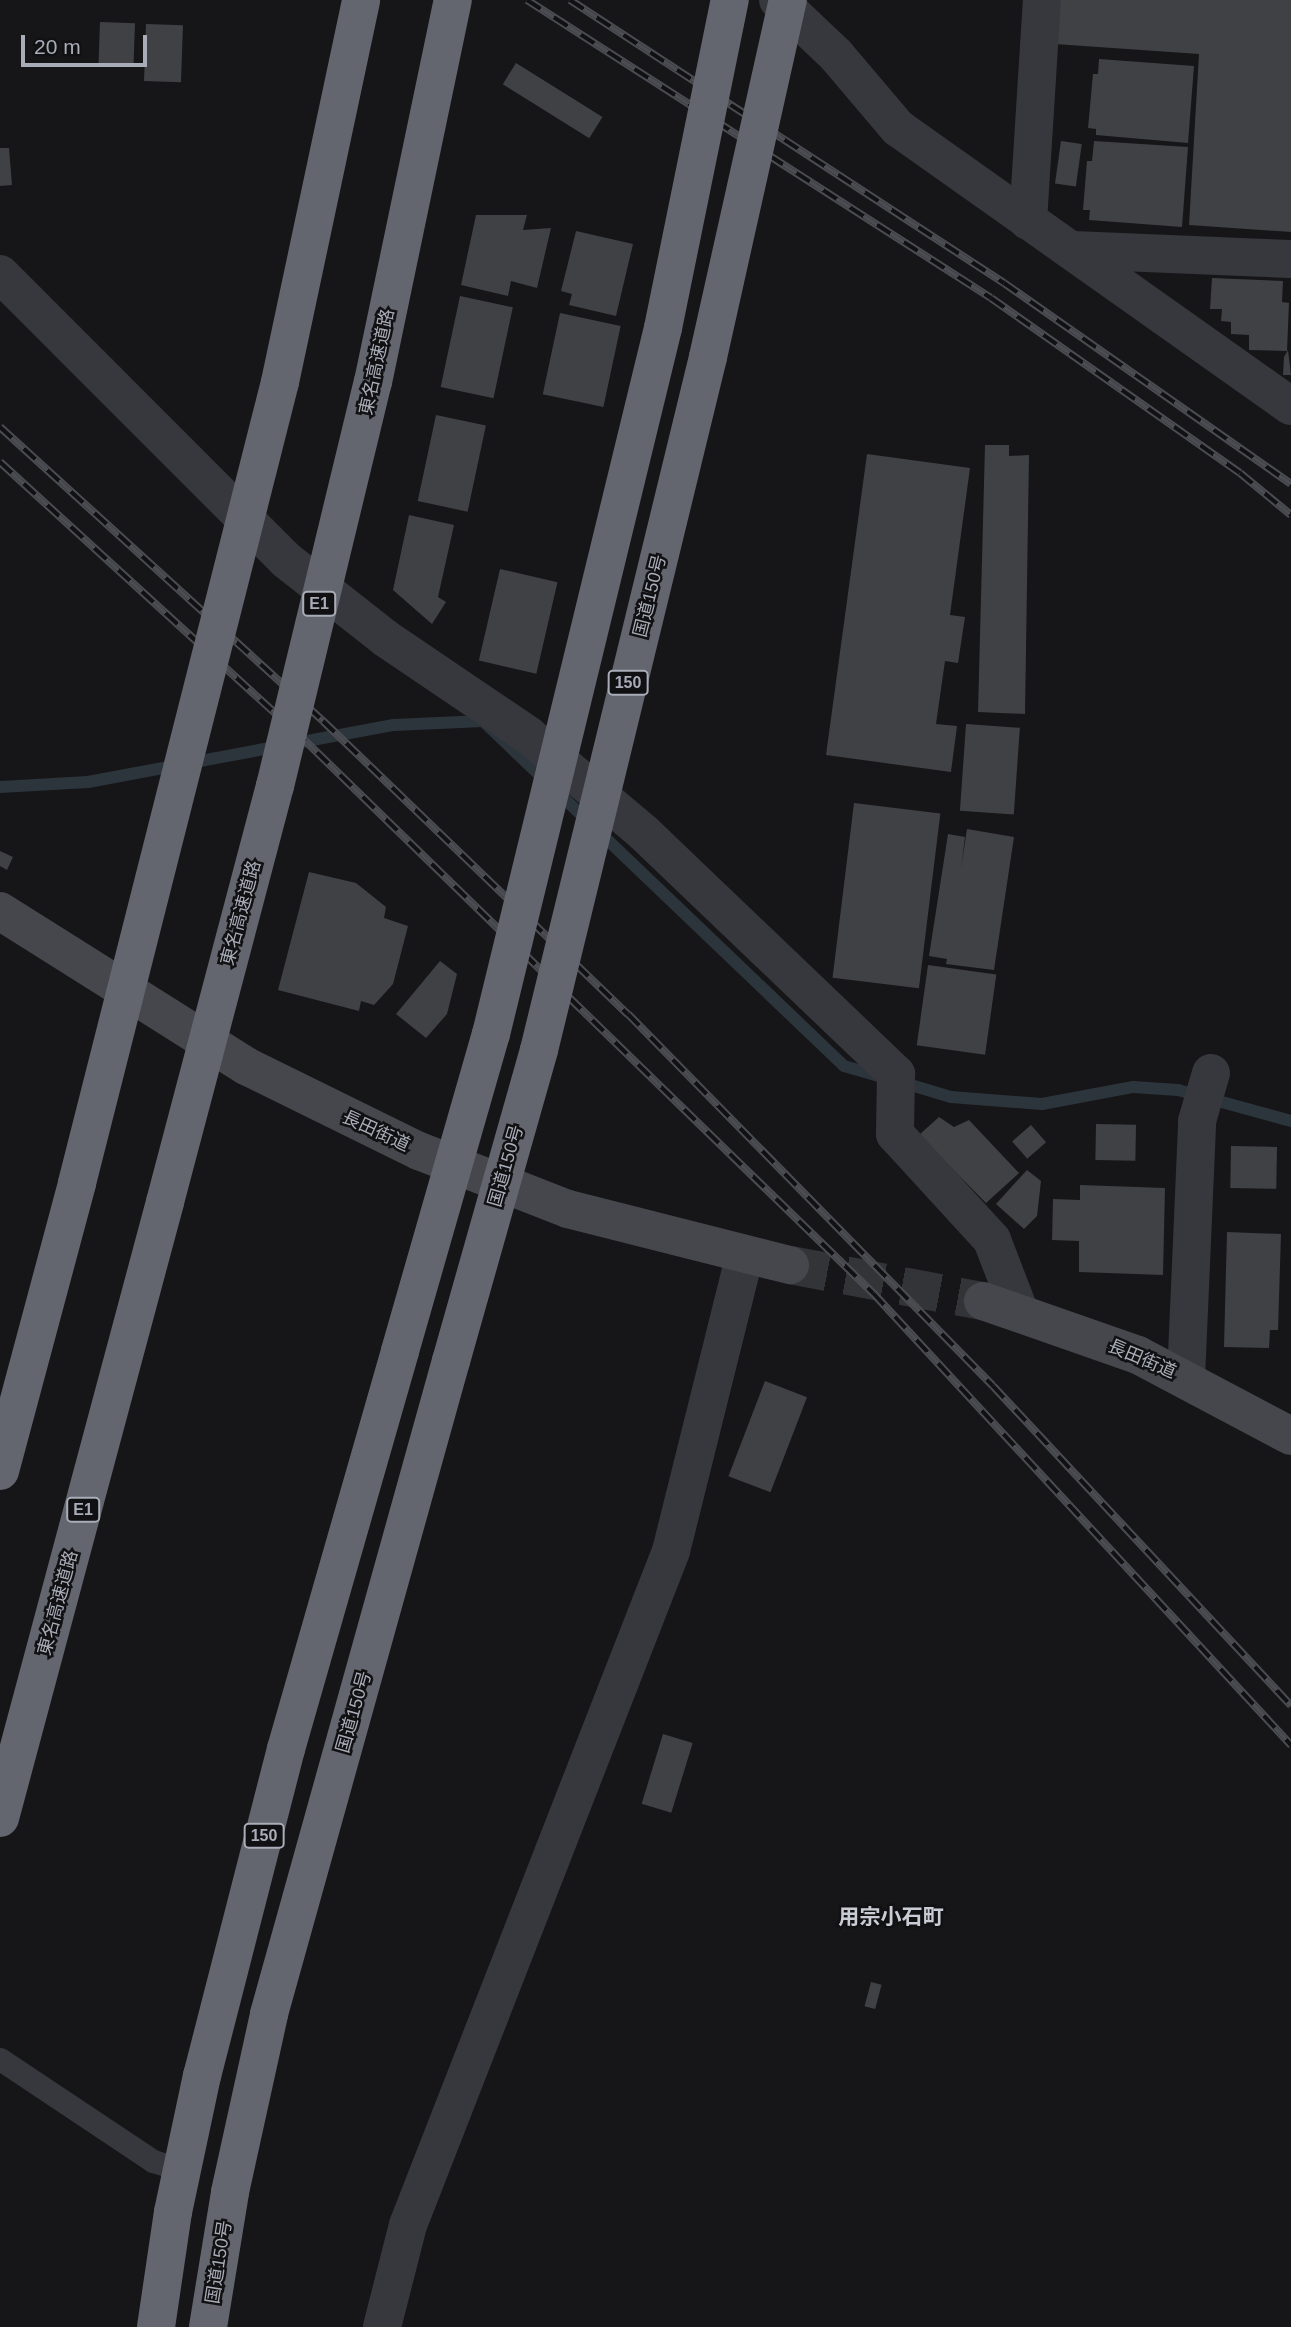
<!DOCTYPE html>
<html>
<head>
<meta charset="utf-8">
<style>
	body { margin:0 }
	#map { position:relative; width:1291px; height:2327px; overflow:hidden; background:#161618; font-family:Arial,"Noto Sans JP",sans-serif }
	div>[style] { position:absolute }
	.stream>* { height:12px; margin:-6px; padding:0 6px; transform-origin:6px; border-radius:6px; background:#2c353c }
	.building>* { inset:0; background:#404145; transform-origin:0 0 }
	.secondary-tunnel>* { height:38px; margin-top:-19px; transform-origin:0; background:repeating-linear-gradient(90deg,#333438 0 38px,transparent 0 57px) }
	.lane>* { height:23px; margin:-11.5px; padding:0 11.5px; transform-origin:11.5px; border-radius:11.5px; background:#37383d }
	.street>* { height:38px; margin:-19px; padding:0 19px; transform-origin:19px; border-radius:19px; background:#37383d }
	.secondary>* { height:38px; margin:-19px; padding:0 19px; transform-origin:19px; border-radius:19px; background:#45474d }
	.highway>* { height:38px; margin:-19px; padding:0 19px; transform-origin:19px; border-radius:19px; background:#63666e }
	.rail>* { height:8px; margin-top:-4px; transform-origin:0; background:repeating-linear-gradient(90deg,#111113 0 16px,#4a4c52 0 32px); box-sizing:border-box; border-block:2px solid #4a4c52 }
	.highway-bridge>* { height:38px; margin:-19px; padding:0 19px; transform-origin:19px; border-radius:19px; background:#63666e }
	span { translate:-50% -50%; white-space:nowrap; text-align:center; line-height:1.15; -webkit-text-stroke:5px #111113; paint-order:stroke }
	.shield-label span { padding:2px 5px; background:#111113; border:2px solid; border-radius:5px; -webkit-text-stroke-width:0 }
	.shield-label { font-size:16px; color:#a8adb8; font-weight:700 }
	.street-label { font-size:18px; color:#a8adb8 }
	.quarter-label { font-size:21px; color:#c9ccd4; font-weight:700 }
	.scale { position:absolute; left:21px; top:35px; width:126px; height:32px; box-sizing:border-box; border:4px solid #a8adb8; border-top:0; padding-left:9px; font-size:21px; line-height:24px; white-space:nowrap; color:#a8adb8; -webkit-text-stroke:5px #111113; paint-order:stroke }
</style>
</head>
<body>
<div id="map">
	<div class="stream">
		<div style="left:0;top:787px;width:88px;rotate:-3.3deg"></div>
		<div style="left:88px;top:782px;width:311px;rotate:-10.6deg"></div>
		<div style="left:394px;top:725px;width:89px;rotate:-2.6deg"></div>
		<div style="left:483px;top:721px;width:499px;rotate:43.7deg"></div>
		<div style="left:844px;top:1066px;width:37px;rotate:16deg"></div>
		<div style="left:901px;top:1082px;width:52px;rotate:16.7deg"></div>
		<div style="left:951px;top:1097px;width:91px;rotate:4.4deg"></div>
		<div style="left:1042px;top:1104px;width:93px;rotate:-10.6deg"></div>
		<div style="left:1133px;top:1087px;width:45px;rotate:3.8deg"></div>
		<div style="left:1178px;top:1090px;width:117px;rotate:15.3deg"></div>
	</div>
	<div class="building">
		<div style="clip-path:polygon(1058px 0,1291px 0,1291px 232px,1189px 225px,1199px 54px,1055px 44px)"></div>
		<div style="left:100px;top:22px;width:35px;height:42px;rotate:2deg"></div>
		<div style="left:146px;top:24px;width:37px;height:57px;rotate:2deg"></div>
		<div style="clip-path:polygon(1099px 59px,1194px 66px,1188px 143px,1096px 135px,1096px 129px,1088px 128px,1093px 74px,1098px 74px)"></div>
		<div style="left:516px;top:63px;width:102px;height:25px;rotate:32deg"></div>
		<div style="left:1061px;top:141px;width:21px;height:43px;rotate:8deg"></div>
		<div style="clip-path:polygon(1094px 141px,1188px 147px,1182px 227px,1089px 220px,1090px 210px,1083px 210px,1087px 161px,1092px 161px)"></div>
		<div style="clip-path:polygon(0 148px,9px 148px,12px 185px,0 186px)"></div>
		<div style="clip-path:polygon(476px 215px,527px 215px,523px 230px,551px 228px,537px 288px,511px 281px,508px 296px,461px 285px)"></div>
		<div style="clip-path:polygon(576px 231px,633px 244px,616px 316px,569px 305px,572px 294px,561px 291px)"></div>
		<div style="clip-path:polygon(1212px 278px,1283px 281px,1282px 302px,1289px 303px,1287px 351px,1249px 350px,1249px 335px,1231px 334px,1231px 322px,1221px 321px,1222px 309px,1210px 309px)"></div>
		<div style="left:460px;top:296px;width:54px;height:93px;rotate:12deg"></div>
		<div style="left:560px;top:313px;width:62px;height:83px;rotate:12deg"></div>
		<div style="clip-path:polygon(1288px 350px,1291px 375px,1283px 375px,1284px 357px)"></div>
		<div style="left:436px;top:415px;width:51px;height:88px;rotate:12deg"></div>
		<div style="clip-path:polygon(985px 445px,1009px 445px,1009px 456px,1029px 455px,1025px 714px,978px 712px)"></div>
		<div style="clip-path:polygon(867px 454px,970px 468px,950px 615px,965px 617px,958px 663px,945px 661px,936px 724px,957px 726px,951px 772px,826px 755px)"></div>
		<div style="clip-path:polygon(409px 515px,454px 525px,438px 597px,446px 602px,432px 624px,393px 590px)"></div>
		<div style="left:500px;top:569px;width:59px;height:94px;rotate:13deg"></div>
		<div style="left:966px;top:724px;width:54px;height:87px;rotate:4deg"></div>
		<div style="left:854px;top:803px;width:87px;height:176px;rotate:7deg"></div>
		<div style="clip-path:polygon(967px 829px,1014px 837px,994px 970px,946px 964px,947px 959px,929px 956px,948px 834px,965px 837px,961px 869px)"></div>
		<div style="clip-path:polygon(0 851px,13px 857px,7px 870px,0 866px)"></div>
		<div style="clip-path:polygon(309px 872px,356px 883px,386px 907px,384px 918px,408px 926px,393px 984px,374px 1005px,361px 1001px,359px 1011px,278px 990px)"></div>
		<div style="clip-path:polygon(440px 961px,457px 974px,447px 1014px,426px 1038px,396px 1014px)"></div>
		<div style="left:928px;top:965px;width:69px;height:81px;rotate:8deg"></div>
		<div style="clip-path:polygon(939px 1117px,954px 1127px,969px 1120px,1019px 1173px,986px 1203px,919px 1135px)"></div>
		<div style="left:1096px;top:1124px;width:40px;height:36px;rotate:1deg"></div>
		<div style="left:1031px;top:1125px;width:23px;height:25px;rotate:49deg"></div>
		<div style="left:1231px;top:1146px;width:46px;height:42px;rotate:1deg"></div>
		<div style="clip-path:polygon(1027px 1170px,1041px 1181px,1037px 1216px,1024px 1229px,996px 1204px)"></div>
		<div style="clip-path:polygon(1080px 1185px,1165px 1188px,1163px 1275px,1079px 1272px,1079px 1241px,1052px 1240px,1053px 1199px,1080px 1200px)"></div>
		<div style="clip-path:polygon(1227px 1232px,1281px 1234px,1278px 1330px,1270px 1330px,1269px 1348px,1224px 1347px)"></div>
		<div style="left:765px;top:1381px;width:45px;height:102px;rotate:21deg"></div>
		<div style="left:663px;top:1734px;width:31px;height:73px;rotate:17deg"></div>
		<div style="left:871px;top:1982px;width:11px;height:25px;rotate:15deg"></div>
	</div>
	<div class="secondary-tunnel">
		<div style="left:790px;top:1265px;width:196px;rotate:10.6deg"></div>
	</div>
	<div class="lane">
		<div style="left:0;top:2059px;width:184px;rotate:33.7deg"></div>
		<div style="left:153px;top:2161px;width:30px;rotate:17deg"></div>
	</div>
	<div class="street">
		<div style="left:778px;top:0;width:80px;rotate:43.5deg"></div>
		<div style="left:836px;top:55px;width:96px;rotate:49.7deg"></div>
		<div style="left:898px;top:128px;width:481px;rotate:35.3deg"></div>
		<div style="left:1028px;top:221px;width:221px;rotate:-86.4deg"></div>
		<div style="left:1073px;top:250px;width:218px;rotate:2.4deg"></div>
		<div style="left:0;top:274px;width:404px;rotate:45deg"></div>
		<div style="left:286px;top:560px;width:126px;rotate:38.2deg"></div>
		<div style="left:385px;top:638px;width:173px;rotate:34.1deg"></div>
		<div style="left:528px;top:735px;width:152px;rotate:40.2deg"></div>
		<div style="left:644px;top:833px;width:349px;rotate:43.7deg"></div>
		<div style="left:896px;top:1074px;width:60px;rotate:91deg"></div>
		<div style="left:895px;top:1134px;width:144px;rotate:47.5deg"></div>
		<div style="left:992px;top:1240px;width:78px;rotate:69deg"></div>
		<div style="left:1186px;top:1378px;width:257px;rotate:-87.5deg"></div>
		<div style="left:1197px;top:1121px;width:50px;rotate:-73.7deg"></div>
		<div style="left:382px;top:2327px;width:105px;rotate:-75.7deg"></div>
		<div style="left:408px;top:2225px;width:723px;rotate:-68.68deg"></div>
		<div style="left:671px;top:1551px;width:305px;rotate:-76deg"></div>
	</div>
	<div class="secondary">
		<div style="left:0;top:911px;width:291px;rotate:32.2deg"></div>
		<div style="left:246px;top:1066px;width:193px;rotate:26.2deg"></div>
		<div style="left:419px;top:1151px;width:160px;rotate:21.3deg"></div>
		<div style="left:568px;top:1209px;width:229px;rotate:14.2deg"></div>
		<div style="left:983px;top:1301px;width:164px;rotate:19.2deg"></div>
		<div style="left:1138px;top:1355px;width:173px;rotate:27.9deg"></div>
	</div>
	<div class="highway">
		<div style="left:0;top:1471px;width:298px;rotate:-75deg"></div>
		<div style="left:0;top:1818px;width:638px;rotate:-75deg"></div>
		<div style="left:156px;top:2327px;width:116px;rotate:-81.6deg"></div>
		<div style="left:173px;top:2212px;width:139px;rotate:-78deg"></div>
		<div style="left:202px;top:2076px;width:338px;rotate:-75.6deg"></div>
		<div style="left:286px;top:1749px;width:414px;rotate:-74deg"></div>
		<div style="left:208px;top:2327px;width:137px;rotate:-80.7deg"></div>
		<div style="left:230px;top:2192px;width:182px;rotate:-77.6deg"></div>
		<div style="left:269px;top:2014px;width:678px;rotate:-74.43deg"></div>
	</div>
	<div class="rail">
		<div style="left:527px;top:0;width:551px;rotate:32.71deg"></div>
		<div style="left:991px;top:298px;width:304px;rotate:35.1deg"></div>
		<div style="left:1240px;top:473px;width:66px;rotate:39.5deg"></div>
		<div style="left:570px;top:0;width:518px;rotate:33.11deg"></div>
		<div style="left:1004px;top:283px;width:350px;rotate:35deg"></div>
		<div style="left:0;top:427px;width:437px;rotate:42.3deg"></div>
		<div style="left:323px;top:721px;width:423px;rotate:43.9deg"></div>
		<div style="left:628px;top:1014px;width:521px;rotate:45.54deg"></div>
		<div style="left:993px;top:1386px;width:437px;rotate:47deg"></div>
		<div style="left:0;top:462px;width:398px;rotate:42.4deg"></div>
		<div style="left:294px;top:730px;width:808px;rotate:44.2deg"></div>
		<div style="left:873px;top:1293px;width:616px;rotate:47.24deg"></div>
	</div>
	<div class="highway-bridge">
		<div style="left:77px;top:1183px;width:826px;rotate:-75.78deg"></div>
		<div style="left:280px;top:382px;width:390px;rotate:-78deg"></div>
		<div style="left:165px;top:1202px;width:430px;rotate:-75.2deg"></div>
		<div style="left:275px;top:786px;width:416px;rotate:-76.4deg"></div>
		<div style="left:373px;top:382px;width:390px;rotate:-78.2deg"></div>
		<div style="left:400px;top:1351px;width:330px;rotate:-74deg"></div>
		<div style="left:491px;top:1034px;width:727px;rotate:-76.31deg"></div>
		<div style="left:663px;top:328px;width:335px;rotate:-78.5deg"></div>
		<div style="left:451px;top:1361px;width:323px;rotate:-74.2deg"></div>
		<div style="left:539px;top:1050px;width:713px;rotate:-76.29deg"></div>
		<div style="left:708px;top:357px;width:366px;rotate:-77.4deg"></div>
	</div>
	<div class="shield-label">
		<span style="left:319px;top:604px">E1</span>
		<span style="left:628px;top:683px">150</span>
		<span style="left:83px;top:1510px">E1</span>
		<span style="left:264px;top:1836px">150</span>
	</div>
	<div class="street-label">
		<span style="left:377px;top:362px;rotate:-78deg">東名高速道路</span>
		<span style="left:650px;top:596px;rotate:-76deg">国道150号</span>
		<span style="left:241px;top:913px;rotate:-75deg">東名高速道路</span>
		<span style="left:376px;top:1131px;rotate:25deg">長田街道</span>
		<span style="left:506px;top:1166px;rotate:-74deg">国道150号</span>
		<span style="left:1142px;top:1359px;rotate:23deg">長田街道</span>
		<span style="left:58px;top:1603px;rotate:-75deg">東名高速道路</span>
		<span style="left:354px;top:1712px;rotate:-74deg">国道150号</span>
		<span style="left:219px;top:2262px;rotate:-81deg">国道150号</span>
	</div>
	<div class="quarter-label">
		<span style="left:891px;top:1917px">用宗小石町</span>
	</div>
	<div class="scale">20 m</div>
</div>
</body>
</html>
